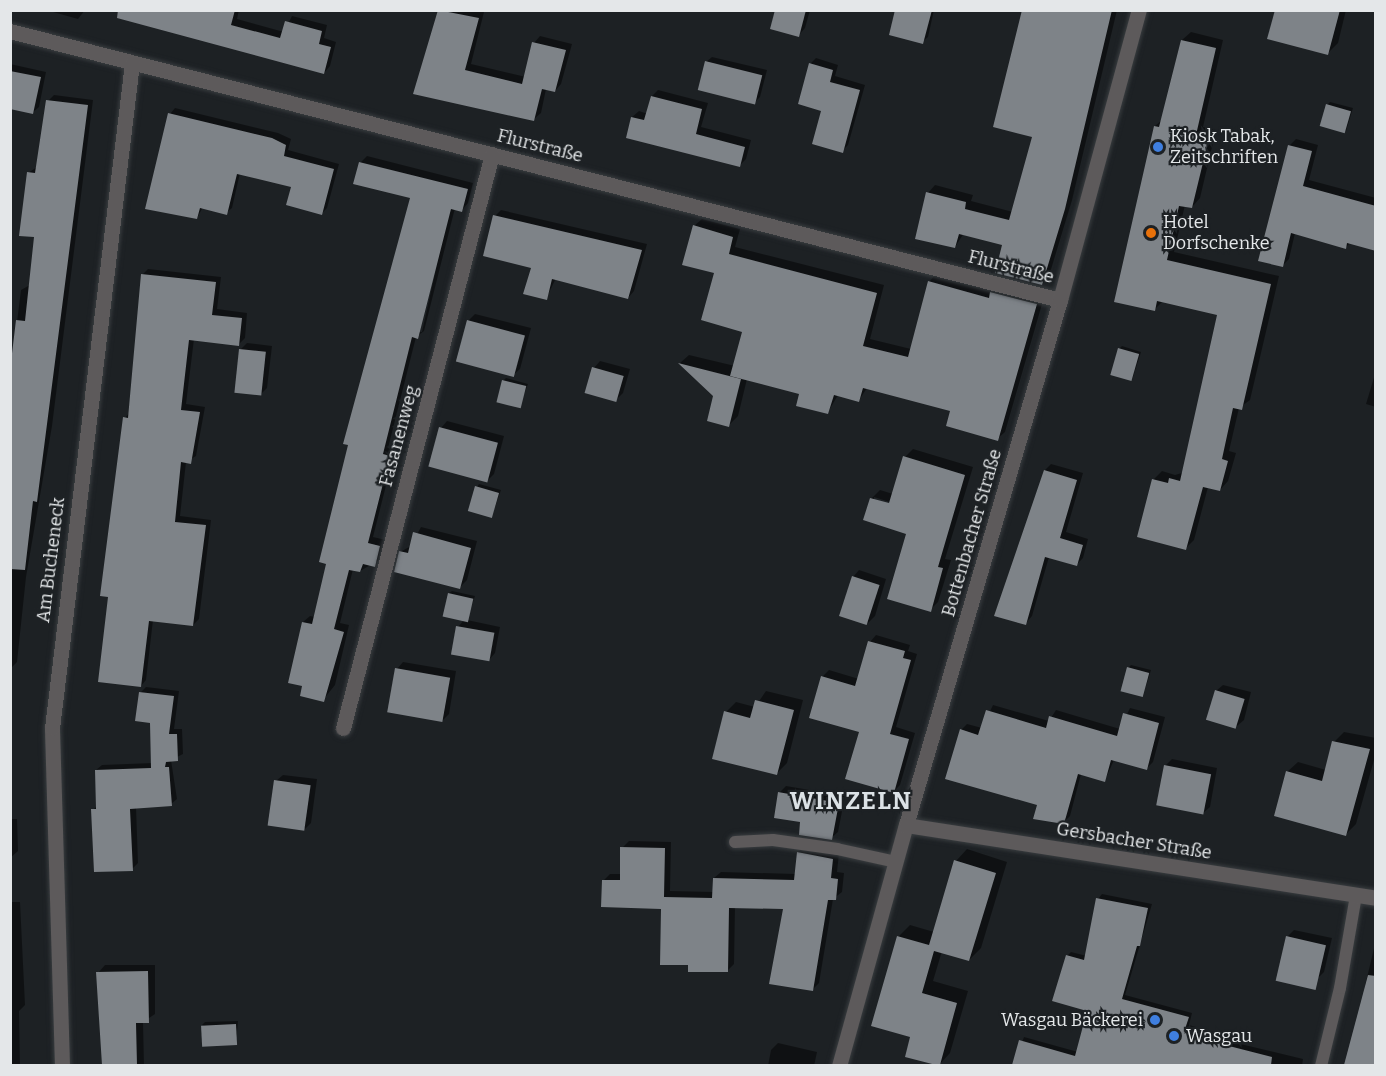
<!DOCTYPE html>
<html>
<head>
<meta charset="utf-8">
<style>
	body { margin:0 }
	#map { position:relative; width:1386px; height:1076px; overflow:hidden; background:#1d2124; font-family:Bitter,serif }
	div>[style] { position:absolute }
	.shadow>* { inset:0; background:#0007 }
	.building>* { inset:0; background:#7e8388; transform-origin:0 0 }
	.roads { filter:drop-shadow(0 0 2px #393d40) drop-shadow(0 0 2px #393d40) }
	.service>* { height:12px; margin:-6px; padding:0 6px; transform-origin:6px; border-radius:6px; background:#5d5a5b }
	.minor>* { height:15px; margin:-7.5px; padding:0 7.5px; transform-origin:7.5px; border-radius:7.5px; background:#5d5a5b }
	.tertiary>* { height:15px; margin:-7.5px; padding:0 7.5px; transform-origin:7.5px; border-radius:7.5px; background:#5d5a5b }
	.dots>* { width:16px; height:16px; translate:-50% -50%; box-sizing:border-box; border:3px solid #1d2124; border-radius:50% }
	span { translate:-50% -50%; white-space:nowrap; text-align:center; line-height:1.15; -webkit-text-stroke:4.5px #1d2124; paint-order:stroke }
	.poi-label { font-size:18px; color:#e4e7e9 }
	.left { translate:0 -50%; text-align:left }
	.right { translate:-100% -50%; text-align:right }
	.street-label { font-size:18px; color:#e4e7e9 }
	.district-label { font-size:24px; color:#dce2e6; font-weight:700; letter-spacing:1.5px }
	.frame { position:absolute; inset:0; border:12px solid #e4e7e9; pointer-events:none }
</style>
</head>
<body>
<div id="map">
	<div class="shadow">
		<div style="clip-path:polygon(46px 10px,85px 10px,78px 19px)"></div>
		<div style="clip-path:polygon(151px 10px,239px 10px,237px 19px,284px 32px,292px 16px,327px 25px,324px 38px,336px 42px,330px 66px,324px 73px)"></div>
		<div style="clip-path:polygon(440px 10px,484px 12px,471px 64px,526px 77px,534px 43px,540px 36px,572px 44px,561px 84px,555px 91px,546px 89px,541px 113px,534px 119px,415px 93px)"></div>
		<div style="clip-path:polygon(776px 10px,810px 10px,805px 28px,799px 35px)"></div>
		<div style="clip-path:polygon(897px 10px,934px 10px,928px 37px,922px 42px)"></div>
		<div style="clip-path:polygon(1024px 10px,1117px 10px,1072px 200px,1049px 276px,1042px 284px,1004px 244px,964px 233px,955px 247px,928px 193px,935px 185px,973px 195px,971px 201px,1013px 212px,1034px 136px)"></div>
		<div style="clip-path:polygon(1276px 10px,1346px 10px,1338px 43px,1328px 53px)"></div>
		<div style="clip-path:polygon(1191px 32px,1223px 40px,1203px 127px,1216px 130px,1200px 198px,1192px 207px,1185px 205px,1174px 252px,1279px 276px,1250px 400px,1239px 408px,1229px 451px,1236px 453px,1228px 481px,1220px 490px,1208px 487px,1194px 540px,1186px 548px,1153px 480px,1162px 471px,1175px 475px,1185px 472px,1218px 314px,1163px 301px,1155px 309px,1155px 126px,1162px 120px,1182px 40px)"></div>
		<div style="clip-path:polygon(712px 57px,767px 70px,760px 97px,755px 102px,706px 62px)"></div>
		<div style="clip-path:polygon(816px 58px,838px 65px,835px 76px,865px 85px,848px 145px,842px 151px,823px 110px,810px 64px)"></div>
		<div style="clip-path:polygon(10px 64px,46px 72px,39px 107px,33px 112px,10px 108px)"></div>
		<div style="clip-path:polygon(658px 90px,708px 103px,701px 127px,751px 140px,746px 159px,740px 165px,632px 117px,639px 111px,648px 114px,652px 96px)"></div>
		<div style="clip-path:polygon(54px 95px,93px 100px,52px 426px,26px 577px,17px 662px,11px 668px,10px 378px,21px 290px,30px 285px,36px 236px,28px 173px,37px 167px,48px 101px)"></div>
		<div style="clip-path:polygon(1330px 102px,1353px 108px,1346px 131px,1327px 105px)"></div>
		<div style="clip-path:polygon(175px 108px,278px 133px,291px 139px,288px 150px,339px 164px,327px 208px,322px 213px,293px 186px,240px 173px,232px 208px,226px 213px,203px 207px,197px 218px,170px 114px)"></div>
		<div style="clip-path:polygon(1296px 139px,1318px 145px,1309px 180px,1376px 198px,1376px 250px,1350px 243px,1346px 247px,1295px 233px,1289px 259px,1282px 266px,1289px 146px)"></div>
		<div style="clip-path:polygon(evenodd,367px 156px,473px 183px,468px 203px,462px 210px,455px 208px,424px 331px,416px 337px,388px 448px,395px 450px,373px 537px,386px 540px,381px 559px,360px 571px,353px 569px,340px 623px,349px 625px,335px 685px,323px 700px,303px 622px,310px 616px,315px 617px,411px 197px,360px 163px,367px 156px,451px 201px,422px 332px,418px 332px,451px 201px)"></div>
		<div style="clip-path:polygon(501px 210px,647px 244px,634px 291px,628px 298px,556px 278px,546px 299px,533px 266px,495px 216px)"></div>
		<div style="clip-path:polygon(702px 219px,740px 229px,735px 247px,884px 285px,870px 339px,911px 349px,929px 282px,936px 274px,1044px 297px,1005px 432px,997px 439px,952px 410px,867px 388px,859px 400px,838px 395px,828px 412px,801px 393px,747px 379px,738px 416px,729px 425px,715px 396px,680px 363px,689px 355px,735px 366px,744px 330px,694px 226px)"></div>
		<div style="clip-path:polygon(148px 269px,221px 277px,217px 309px,247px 313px,245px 338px,239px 344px,194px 339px,186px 404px,205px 407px,196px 456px,186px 462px,180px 516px,211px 520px,199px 619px,193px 625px,153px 620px,146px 680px,141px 686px,110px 596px,125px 418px,130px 412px,143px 274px)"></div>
		<div style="clip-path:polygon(475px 314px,531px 328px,520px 369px,513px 375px,468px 321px)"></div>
		<div style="clip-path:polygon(247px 343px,272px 346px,267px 388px,260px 395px,240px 350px)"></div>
		<div style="clip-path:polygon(1122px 346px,1141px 352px,1132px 380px,1119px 349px)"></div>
		<div style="clip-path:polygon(600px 361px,630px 369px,623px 393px,616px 400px,594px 368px)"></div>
		<div style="clip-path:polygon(1376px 371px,1376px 407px,1366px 404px)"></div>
		<div style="clip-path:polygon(506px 378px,528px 384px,519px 407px,503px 381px)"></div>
		<div style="clip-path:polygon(447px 421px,504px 436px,494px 474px,487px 481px,441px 428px)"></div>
		<div style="clip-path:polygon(evenodd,913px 449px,973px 467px,945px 559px,951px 560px,938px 602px,930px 610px,908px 533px,865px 519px,872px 498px,880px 490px,893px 494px,905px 457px,913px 449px,874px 497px,896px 504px,896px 507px,874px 500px,874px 497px)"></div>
		<div style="clip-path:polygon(1051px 464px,1083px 473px,1066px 532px,1088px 539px,1083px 558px,1076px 565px,1049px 557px,1032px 616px,1026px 623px,1045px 470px)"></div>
		<div style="clip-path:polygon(479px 484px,501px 490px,492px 515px,477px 487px)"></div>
		<div style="clip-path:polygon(421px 527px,477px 541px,467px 580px,460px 587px,400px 552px,411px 546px)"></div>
		<div style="clip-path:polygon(859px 570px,886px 579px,875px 616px,868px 623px,853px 577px)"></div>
		<div style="clip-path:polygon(452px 591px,475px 596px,467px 620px,500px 627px,495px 653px,489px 660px,458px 627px,464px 620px,449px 593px)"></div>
		<div style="clip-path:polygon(876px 635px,910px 645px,908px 651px,917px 654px,896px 727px,915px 733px,900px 785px,893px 792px,861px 731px,822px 677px,829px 670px,859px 679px,870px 642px)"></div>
		<div style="clip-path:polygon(403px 662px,456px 671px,449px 714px,442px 721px,397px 669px)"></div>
		<div style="clip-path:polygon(1131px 665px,1151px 670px,1143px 696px,1128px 668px)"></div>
		<div style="clip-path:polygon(1223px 685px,1251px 692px,1244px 720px,1237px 726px,1216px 691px)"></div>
		<div style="clip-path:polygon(146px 687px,179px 691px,174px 729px,182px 729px,183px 754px,171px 760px,177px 799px,171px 804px,136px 807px,138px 863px,132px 869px,93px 810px,98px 805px,96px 770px,102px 765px,153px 763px,151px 722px,140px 693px)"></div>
		<div style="clip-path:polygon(766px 691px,803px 700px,787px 763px,777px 773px,726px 712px,736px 702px,755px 707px)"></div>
		<div style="clip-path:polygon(993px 705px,1049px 721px,1056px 710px,1120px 729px,1130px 708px,1165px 717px,1153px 762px,1147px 768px,1114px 760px,1105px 780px,1081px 774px,1070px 816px,1064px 822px,961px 730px,967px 724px,982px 728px)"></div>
		<div style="clip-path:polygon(1344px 732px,1376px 738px,1376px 753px,1356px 824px,1346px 834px,1287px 772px,1298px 762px,1326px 770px,1334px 742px)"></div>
		<div style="clip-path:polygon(1172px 759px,1217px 768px,1210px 807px,1203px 813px,1158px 804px,1166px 765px)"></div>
		<div style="clip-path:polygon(283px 775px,317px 779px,311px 823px,305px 829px,276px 781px)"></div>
		<div style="clip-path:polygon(786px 786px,845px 796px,838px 832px,831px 838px,802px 821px,776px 816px,780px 792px)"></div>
		<div style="clip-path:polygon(10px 819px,17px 819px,18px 851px,10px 858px)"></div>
		<div style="clip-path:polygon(629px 841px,671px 842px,670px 891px,714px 892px,714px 878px,721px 872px,796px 874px,798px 852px,805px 846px,839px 853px,837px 872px,844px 873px,842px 892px,833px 899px,819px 983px,812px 990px,784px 908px,735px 906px,734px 964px,727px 971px,690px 964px,662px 907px,603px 881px,610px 874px,621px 874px,622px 848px)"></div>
		<div style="clip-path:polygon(967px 849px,1007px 862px,981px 948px,969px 960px,942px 951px,933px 981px,968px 991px,950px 1053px,939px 1065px,898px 937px,910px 925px,934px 932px,956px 861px)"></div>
		<div style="clip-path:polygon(1102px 894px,1152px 904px,1125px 995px,1192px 1013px,1189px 1025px,1234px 1038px,1232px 1042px,1303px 1059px,1302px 1066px,1013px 1066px,1024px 1037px,1078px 1052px,1089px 1010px,1067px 956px,1071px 952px,1087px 956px,1098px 899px)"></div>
		<div style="clip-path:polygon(10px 902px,20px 902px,25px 1005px,19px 1011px,20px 1066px,10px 1066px)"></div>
		<div style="clip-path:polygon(1294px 930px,1332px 938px,1324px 972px,1317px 979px,1288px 936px)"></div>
		<div style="clip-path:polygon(1376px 940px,1376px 988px,1365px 986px)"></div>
		<div style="clip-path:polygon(105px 965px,155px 965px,155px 1014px,143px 1022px,144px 1066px,104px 1066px,98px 973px)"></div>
		<div style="clip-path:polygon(238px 1021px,236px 1044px,202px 1025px,205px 1022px)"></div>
		<div style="clip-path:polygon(778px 1043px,817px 1052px,814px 1066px,768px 1066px,771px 1050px)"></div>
	</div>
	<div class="building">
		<div style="clip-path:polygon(118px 10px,235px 10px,231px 25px,280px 38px,285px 21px,322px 31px,319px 44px,331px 47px,324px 74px,117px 18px)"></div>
		<div style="clip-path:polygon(438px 10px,479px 18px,465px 70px,522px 84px,532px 42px,566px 50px,555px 92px,542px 89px,534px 121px,413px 94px)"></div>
		<div style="clip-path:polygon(775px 10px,806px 10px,799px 37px,770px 29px)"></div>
		<div style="clip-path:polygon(895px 10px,932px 10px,923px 44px,889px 35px)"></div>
		<div style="clip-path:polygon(1022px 10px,1112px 10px,1065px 209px,1042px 285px,995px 273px,1002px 245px,959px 234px,955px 248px,915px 239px,926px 192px,966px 202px,965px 209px,1009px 220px,1032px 137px,993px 127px)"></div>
		<div style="clip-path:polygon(1275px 10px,1340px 10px,1328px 55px,1267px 39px)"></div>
		<div style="clip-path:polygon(1181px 40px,1216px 48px,1196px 135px,1209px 138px,1192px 208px,1179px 206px,1167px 260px,1271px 284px,1242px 410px,1233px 408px,1222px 459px,1228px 461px,1220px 491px,1203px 487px,1186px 550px,1137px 537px,1152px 479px,1168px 483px,1169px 478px,1180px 481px,1217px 315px,1157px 301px,1155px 311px,1114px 302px,1154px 126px,1159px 127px)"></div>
		<div style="left:705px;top:61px;width:59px;height:30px;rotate:14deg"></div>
		<div style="clip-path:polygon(809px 63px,833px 70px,830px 82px,860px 90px,843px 153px,812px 144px,821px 111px,798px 104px)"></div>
		<div style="clip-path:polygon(10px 71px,41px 77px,33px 114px,10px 109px)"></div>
		<div style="clip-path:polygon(651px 96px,702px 109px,696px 134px,745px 147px,740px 167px,626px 138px,631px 117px,644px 120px)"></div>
		<div style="clip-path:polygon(46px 100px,88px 105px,37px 502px,33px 501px,25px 570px,10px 569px,10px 370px,16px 320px,25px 321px,34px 237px,19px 236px,27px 172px,35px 173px)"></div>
		<div style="left:1326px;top:104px;width:26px;height:23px;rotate:16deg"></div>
		<div style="clip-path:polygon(168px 113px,272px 138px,286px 145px,284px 156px,334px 169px,322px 215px,286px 205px,291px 187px,237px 174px,227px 215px,200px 208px,197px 219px,145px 209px)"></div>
		<div style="clip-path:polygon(1288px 145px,1312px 151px,1303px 186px,1376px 206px,1376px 251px,1347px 243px,1346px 249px,1291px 233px,1283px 267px,1258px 261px)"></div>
		<div style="clip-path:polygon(359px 162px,468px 189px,462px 212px,451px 209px,418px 339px,412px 337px,383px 454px,390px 456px,368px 543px,380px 546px,375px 567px,363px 564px,360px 572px,349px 570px,334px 629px,344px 632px,324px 702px,300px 696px,302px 686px,288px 683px,302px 622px,312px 624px,326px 564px,319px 562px,348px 445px,343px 444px,410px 198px,353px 184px)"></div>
		<div style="clip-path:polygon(493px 215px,642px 250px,628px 299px,552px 279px,547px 300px,523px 294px,531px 268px,483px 256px)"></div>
		<div style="clip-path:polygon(693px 225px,733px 237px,729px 254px,877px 293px,863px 346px,908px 357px,928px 281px,989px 298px,990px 292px,1037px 304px,998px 441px,946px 426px,950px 411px,863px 388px,859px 402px,834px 395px,828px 414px,796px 406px,799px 394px,730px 376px,742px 332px,701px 320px,714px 273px,682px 265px)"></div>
		<div style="clip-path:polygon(141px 274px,216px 282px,212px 315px,242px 318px,239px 346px,189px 340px,181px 410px,200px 412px,191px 464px,181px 462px,175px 522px,206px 525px,193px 626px,149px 621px,141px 687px,98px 682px,108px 597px,100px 596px,123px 417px,128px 418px)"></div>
		<div style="left:467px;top:320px;width:60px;height:43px;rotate:15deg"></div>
		<div style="left:1118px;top:348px;width:22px;height:28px;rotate:16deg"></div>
		<div style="left:239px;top:349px;width:27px;height:44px;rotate:6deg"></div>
		<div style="clip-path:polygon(678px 363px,741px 379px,729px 427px,707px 421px,713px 396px)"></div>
		<div style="left:592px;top:367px;width:33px;height:27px;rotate:16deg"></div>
		<div style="left:502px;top:380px;width:25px;height:23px;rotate:14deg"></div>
		<div style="left:439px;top:427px;width:61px;height:41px;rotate:15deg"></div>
		<div style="clip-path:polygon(903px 456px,965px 475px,938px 567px,943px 568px,931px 612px,887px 599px,906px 534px,863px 520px,870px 498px,889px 503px)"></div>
		<div style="clip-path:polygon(1044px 470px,1077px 480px,1060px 538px,1083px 545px,1077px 566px,1045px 557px,1026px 625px,994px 616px)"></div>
		<div style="left:475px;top:486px;width:25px;height:26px;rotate:16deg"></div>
		<div style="clip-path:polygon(413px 532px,471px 548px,460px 589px,394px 572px,399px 551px,408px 553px)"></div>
		<div style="left:852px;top:576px;width:29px;height:42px;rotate:18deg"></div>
		<div style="left:448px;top:593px;width:26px;height:24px;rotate:13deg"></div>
		<div style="left:456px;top:626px;width:39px;height:29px;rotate:10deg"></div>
		<div style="clip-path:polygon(868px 641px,905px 651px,903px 658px,911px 660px,890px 734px,909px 739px,894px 793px,845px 779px,859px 732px,809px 718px,821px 676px,855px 686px)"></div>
		<div style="left:1127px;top:667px;width:23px;height:25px;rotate:15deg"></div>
		<div style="left:395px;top:668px;width:56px;height:45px;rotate:10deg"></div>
		<div style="left:1215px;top:690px;width:31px;height:31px;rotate:17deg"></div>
		<div style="clip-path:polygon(139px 692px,174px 696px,169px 734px,177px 734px,178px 761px,166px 762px,165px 767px,169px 767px,172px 806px,130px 809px,133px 871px,94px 872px,91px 809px,96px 809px,95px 770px,151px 768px,150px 723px,135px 721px)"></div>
		<div style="clip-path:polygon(755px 700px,794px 710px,777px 775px,712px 759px,724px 711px,750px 718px)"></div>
		<div style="clip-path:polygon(986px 710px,1046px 728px,1049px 716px,1117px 736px,1123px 713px,1159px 723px,1147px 770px,1111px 760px,1105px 782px,1078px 774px,1064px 824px,1033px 819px,1037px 805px,945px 779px,960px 729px,978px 735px)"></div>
		<div style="clip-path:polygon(1332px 741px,1370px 749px,1346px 836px,1274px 816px,1286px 771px,1322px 781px)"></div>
		<div style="left:1164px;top:765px;width:48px;height:41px;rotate:11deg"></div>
		<div style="left:274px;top:780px;width:37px;height:46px;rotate:8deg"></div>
		<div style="clip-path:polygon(778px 792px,839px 803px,832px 840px,799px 835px,800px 822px,774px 818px)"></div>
		<div style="clip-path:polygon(620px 847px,665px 848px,664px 897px,712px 898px,713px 878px,794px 880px,797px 852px,833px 859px,831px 878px,838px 879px,836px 900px,828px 900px,813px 991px,769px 984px,783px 909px,729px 908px,728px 972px,688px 972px,688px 965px,660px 965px,661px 909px,601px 907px,602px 880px,620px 880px)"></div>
		<div style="clip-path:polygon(954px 860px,996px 873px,969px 961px,934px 951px,922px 993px,957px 1003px,940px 1065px,936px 1065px,905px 1057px,910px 1037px,871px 1026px,897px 936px,929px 945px)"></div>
		<div style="clip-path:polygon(1096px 898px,1148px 908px,1140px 946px,1137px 946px,1122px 999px,1189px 1017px,1185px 1029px,1230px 1042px,1229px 1046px,1272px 1057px,1271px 1065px,1012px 1065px,1019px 1040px,1075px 1056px,1087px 1011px,1052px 1001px,1066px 955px,1084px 960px)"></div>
		<div style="left:1286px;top:936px;width:41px;height:46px;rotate:13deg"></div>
		<div style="clip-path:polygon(148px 971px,149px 1023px,136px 1023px,137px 1065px,102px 1065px,96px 972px)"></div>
		<div style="clip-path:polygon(1368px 975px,1376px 976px,1376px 1065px,1344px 1065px)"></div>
		<div style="left:236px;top:1024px;width:21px;height:35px;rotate:87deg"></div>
	</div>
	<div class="roads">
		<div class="service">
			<div style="left:735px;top:842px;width:38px;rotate:-3deg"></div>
			<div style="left:773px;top:840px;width:65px;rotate:8deg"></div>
			<div style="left:837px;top:849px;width:60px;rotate:12.4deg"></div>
			<div style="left:1321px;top:1066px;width:80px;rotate:-76.3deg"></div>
			<div style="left:1340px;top:988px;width:94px;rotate:-80.2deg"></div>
		</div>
		<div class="minor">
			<div style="left:10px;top:31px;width:1084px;rotate:14.37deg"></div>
			<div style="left:343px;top:728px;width:593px;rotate:-75.45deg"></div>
			<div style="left:906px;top:825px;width:547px;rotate:-73.65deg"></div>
			<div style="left:1060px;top:300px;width:301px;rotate:-74.8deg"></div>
			<div style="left:62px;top:1066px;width:338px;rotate:-91.7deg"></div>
			<div style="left:52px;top:728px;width:670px;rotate:-83.14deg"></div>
		</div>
		<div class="tertiary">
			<div style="left:839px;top:1066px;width:250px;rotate:-74.5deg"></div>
			<div style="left:906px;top:825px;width:476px;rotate:8.8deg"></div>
		</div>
	</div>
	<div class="dots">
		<div style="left:1158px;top:147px;background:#3f7fe0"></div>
		<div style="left:1151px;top:233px;background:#e8710a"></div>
		<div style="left:1155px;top:1020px;background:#3f7fe0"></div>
		<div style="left:1174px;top:1036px;background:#3f7fe0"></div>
	</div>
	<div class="poi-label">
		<span class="left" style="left:1170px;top:147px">Kiosk Tabak,<br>Zeitschriften</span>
		<span class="left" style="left:1163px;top:233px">Hotel<br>Dorfschenke</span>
		<span class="right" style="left:1143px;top:1020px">Wasgau Bäckerei</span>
		<span class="left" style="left:1186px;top:1036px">Wasgau</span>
	</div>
	<div class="street-label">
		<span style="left:540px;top:146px;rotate:14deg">Flurstraße</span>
		<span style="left:1011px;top:267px;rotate:14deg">Flurstraße</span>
		<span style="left:399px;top:436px;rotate:-75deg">Fasanenweg</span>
		<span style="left:972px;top:533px;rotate:-74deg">Bottenbacher Straße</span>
		<span style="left:51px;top:560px;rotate:-83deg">Am Bucheneck</span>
		<span style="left:1134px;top:841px;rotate:9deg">Gersbacher Straße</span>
	</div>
	<div class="district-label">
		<span style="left:851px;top:802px">WINZELN</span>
	</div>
	<div class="frame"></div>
</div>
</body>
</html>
